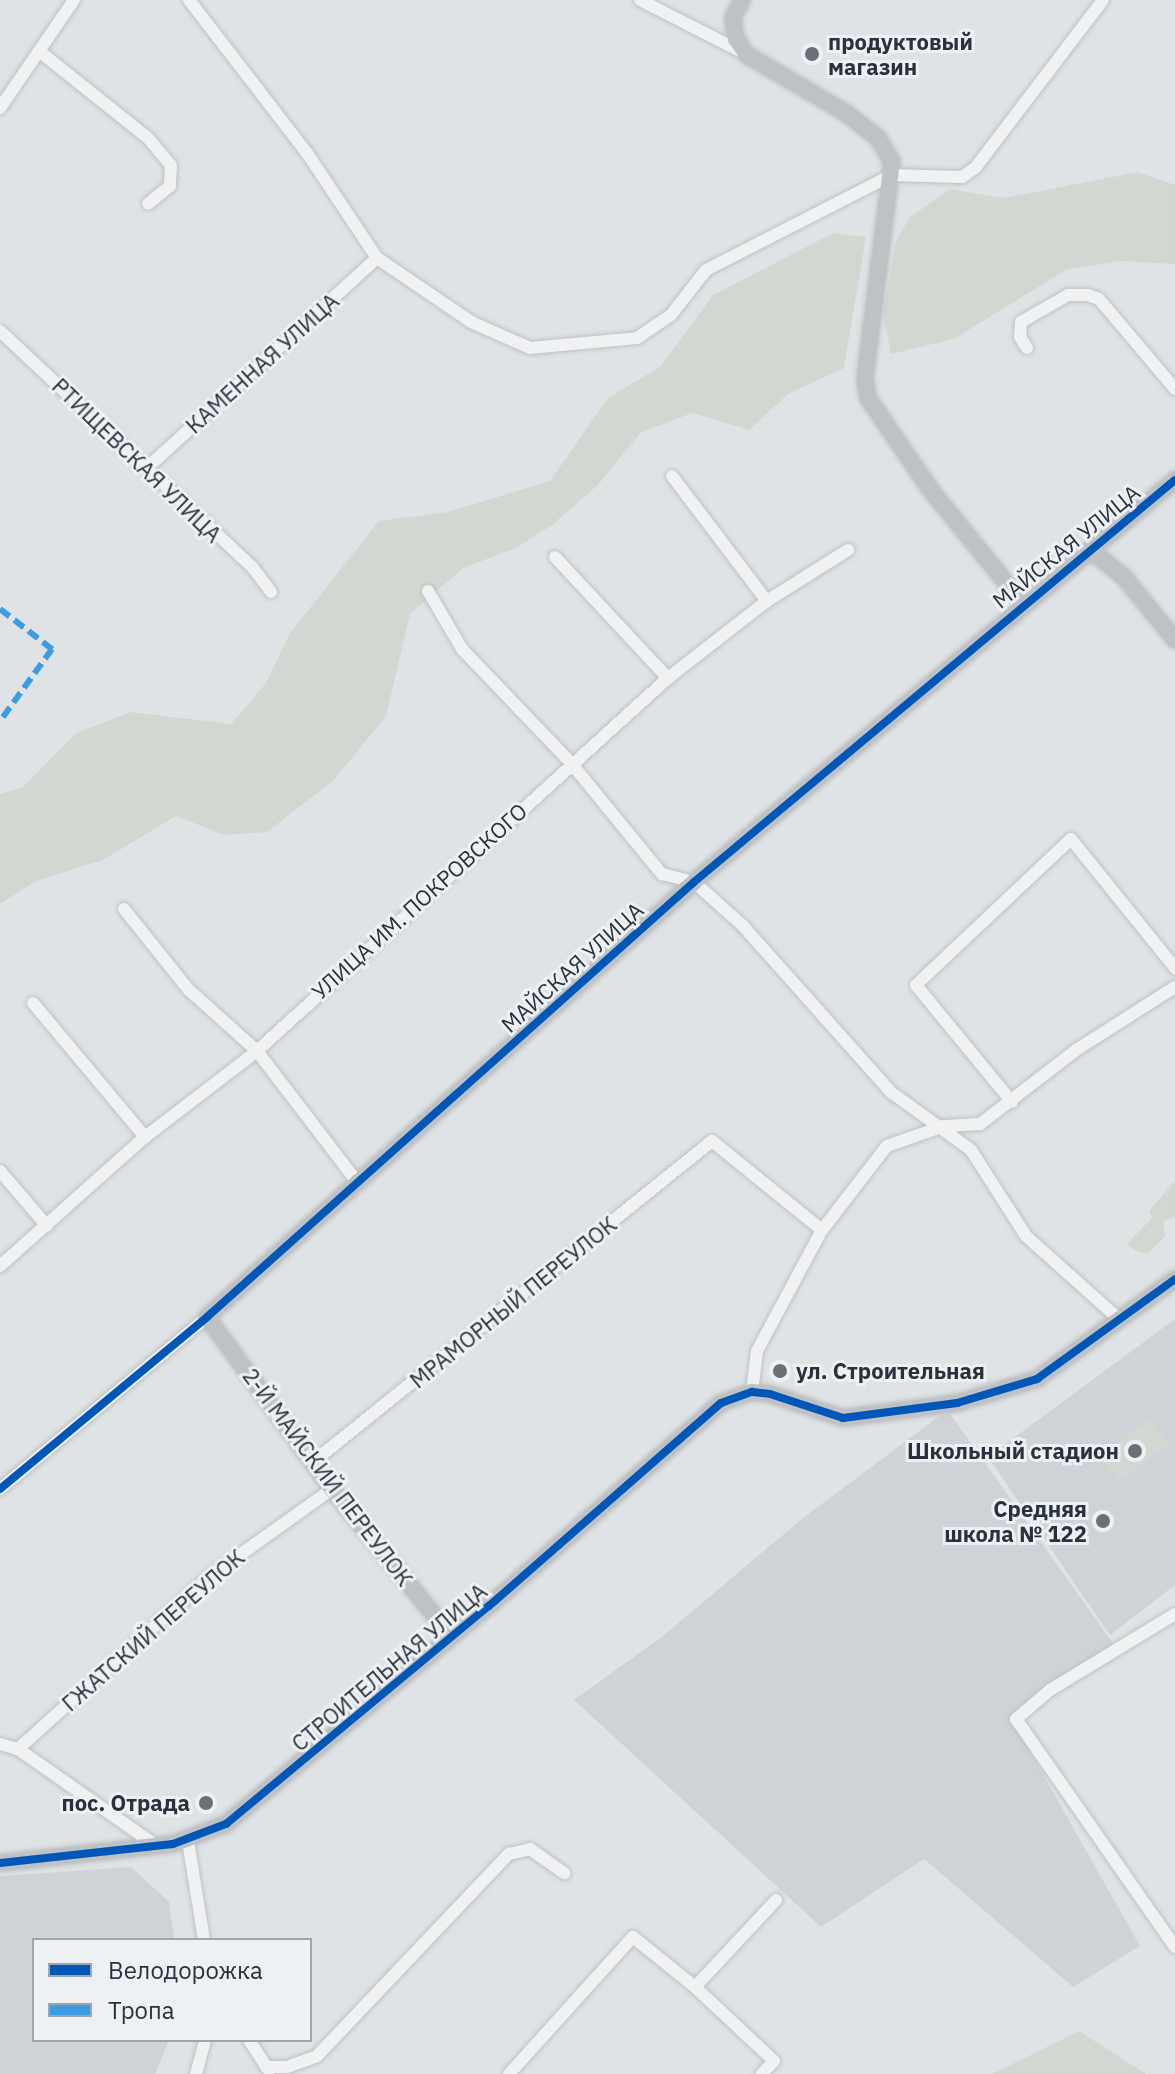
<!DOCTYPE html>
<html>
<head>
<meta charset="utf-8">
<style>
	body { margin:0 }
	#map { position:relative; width:1175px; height:2074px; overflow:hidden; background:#e0e3e5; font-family:"IBM Plex Sans",sans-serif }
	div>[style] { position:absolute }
	.built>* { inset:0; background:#cfd3d8 }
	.green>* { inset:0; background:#d2d8d1; transform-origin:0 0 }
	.roads { filter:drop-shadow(0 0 2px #bfc1c3) drop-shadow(0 0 2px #bfc1c3) }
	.street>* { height:12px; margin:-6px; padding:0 6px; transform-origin:6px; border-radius:6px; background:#eff1f2 }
	.secondary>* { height:16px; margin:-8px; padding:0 8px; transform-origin:8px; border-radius:8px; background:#bec2c4 }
	.quiet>* { height:6px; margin-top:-3px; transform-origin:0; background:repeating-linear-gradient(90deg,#3d9de2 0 12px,transparent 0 18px) }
	.cycleway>* { height:8px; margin:-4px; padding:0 4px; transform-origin:4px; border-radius:4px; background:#0057b8 }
	.dots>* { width:22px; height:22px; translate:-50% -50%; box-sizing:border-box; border:4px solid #eef1f4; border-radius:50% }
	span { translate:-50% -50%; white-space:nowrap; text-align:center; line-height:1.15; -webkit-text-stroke:6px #eef1f4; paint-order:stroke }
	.poi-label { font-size:22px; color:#29323c; font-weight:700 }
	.left { translate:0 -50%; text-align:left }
	.right { translate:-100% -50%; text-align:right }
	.street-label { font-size:22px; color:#29323c }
	.legend { position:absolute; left:32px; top:1938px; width:280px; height:104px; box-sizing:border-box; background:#eef1f4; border:2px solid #9fa5aa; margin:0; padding:10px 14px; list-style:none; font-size:24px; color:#29323c }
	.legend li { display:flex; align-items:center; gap:16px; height:40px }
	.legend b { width:40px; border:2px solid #9fa5aa }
</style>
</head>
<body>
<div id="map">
	<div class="built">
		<div style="clip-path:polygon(1175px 1319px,1175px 1585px,1110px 1635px,988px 1457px)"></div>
		<div style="clip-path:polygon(942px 1414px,951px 1415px,1114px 1645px,1014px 1723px,1140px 1946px,1073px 1987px,924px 1859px,821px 1927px,574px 1700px,663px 1636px,803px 1518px)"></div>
		<div style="clip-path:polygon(131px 1867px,169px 1902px,174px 1940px,34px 1940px,34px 2040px,169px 2040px,155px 2074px,0 2074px,0 1876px)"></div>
	</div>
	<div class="green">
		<div style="clip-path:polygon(1138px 172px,1175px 185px,1175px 264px,1120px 261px,1066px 270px,954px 339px,891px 354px,883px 314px,896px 241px,910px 217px,950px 189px,1004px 198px)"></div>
		<div style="clip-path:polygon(833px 233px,866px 237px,844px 368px,788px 394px,749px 430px,692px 413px,640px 433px,598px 485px,552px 525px,516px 548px,463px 568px,410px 614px,386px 716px,333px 781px,267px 832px,224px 835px,176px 816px,103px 860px,36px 881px,0 904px,0 794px,23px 787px,76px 733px,131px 712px,231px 724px,266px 683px,290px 633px,379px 521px,448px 512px,550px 481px,608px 398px,661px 366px,713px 295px)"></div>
		<div style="clip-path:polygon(1175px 1181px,1175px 1216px,1163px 1222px,1165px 1237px,1147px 1254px,1136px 1251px,1127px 1244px,1152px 1218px,1149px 1211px)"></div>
		<div style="left:1150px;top:1419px;width:31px;height:62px;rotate:53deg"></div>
		<div style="clip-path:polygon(1079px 2031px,1146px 2074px,991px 2074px,992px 2074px)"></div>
	</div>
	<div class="roads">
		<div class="street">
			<div style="left:189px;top:0;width:193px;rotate:52.4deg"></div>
			<div style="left:307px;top:153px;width:126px;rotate:56.3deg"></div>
			<div style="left:377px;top:258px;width:114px;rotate:34.2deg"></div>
			<div style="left:471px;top:322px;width:64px;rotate:23.8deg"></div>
			<div style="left:530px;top:348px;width:107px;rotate:-5.3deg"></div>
			<div style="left:637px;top:338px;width:41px;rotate:-34.1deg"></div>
			<div style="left:671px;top:315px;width:57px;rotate:-52.1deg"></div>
			<div style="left:706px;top:270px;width:209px;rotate:-27.1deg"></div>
			<div style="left:892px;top:175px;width:70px;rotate:1.6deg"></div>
			<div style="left:962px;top:177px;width:16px;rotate:-35deg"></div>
			<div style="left:975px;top:168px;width:211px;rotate:-52.7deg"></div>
			<div style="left:640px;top:0;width:117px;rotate:27deg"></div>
			<div style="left:39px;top:51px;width:139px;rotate:38.6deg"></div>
			<div style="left:148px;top:138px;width:35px;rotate:50deg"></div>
			<div style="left:171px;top:165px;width:21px;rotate:93deg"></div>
			<div style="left:170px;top:186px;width:28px;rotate:141deg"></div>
			<div style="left:0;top:108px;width:131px;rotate:-55.6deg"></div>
			<div style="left:0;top:331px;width:347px;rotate:43.1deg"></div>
			<div style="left:253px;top:568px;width:30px;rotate:53deg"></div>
			<div style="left:1027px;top:348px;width:13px;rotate:-122deg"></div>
			<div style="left:1020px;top:337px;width:15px;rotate:-86deg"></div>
			<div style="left:1021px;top:322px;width:54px;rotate:-29.9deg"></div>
			<div style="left:1068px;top:295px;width:20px"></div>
			<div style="left:1088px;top:295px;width:12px;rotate:20deg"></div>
			<div style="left:1099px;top:299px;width:118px;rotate:49.8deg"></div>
			<div style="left:148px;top:467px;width:310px;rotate:-42.4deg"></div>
			<div style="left:672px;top:476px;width:157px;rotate:52.8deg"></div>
			<div style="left:555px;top:557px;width:166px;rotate:47deg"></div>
			<div style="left:428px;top:591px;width:67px;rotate:59.6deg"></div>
			<div style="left:462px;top:649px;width:158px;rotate:46.3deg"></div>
			<div style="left:571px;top:763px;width:144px;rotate:50.7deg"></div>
			<div style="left:662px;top:874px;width:33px;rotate:14deg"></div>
			<div style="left:694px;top:882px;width:66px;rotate:41.9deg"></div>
			<div style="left:743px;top:926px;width:224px;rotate:48.3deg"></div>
			<div style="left:892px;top:1093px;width:97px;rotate:35.8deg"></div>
			<div style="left:971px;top:1150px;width:102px;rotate:57.4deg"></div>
			<div style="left:1026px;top:1236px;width:127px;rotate:41.8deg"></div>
			<div style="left:124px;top:909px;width:104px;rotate:51.3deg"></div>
			<div style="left:189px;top:990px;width:91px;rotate:41.9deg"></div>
			<div style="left:257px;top:1051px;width:166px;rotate:52.6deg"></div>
			<div style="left:33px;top:1003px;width:175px;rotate:50.1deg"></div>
			<div style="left:1012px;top:1102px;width:151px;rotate:-129.4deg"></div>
			<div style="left:916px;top:985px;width:213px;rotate:-43.3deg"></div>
			<div style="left:1071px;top:839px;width:166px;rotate:51.1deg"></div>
			<div style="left:0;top:1171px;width:72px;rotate:49.5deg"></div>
			<div style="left:0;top:1266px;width:194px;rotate:-41.7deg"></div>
			<div style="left:145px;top:1137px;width:141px;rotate:-37.5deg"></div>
			<div style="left:257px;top:1051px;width:555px;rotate:-42.23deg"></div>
			<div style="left:668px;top:678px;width:125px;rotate:-37.9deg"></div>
			<div style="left:767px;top:601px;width:96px;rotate:-32.2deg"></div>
			<div style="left:752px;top:1392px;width:41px;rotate:-83deg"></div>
			<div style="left:757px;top:1351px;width:137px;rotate:-61.8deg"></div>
			<div style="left:822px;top:1230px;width:106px;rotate:-52.3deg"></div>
			<div style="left:887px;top:1146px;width:60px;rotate:-19.3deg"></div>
			<div style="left:944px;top:1126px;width:36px;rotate:-3deg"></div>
			<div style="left:980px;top:1124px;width:121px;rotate:-37.6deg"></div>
			<div style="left:1076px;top:1050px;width:117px;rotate:-32.5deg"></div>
			<div style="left:313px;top:1462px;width:512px;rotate:-38.82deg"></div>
			<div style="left:712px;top:1141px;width:141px;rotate:39deg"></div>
			<div style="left:0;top:1489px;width:269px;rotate:-39.7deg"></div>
			<div style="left:1175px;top:1614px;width:146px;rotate:148.7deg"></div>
			<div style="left:1050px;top:1690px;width:45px;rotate:139.5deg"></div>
			<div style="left:1016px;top:1719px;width:278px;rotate:55.1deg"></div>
			<div style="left:0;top:1744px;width:19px;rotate:16deg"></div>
			<div style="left:18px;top:1749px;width:167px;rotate:35deg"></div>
			<div style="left:18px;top:1749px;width:257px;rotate:-42deg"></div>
			<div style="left:209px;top:1577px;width:151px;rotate:-35.6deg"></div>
			<div style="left:188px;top:1841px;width:100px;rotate:80.8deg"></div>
			<div style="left:695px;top:1987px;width:108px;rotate:43.1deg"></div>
			<div style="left:774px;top:2061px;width:18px;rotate:133deg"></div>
			<div style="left:249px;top:2040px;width:37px;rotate:57deg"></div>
			<div style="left:266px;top:2067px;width:21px"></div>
			<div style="left:287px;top:2067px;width:32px;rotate:-20deg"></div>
			<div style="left:317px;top:2056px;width:279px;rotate:-46.5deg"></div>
			<div style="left:509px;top:1854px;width:22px;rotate:-13deg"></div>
			<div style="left:530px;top:1849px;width:42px;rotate:35.2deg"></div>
			<div style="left:196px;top:2074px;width:35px;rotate:-75deg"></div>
			<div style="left:509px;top:2074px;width:185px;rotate:-47.9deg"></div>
			<div style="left:633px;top:1937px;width:80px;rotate:38.9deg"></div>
			<div style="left:695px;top:1987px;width:119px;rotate:-47deg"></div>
		</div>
		<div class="secondary">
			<div style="left:742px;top:0;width:20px;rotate:117deg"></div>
			<div style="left:733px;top:18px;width:21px;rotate:82deg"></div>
			<div style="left:736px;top:39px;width:19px;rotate:55deg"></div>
			<div style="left:747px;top:55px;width:115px;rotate:30.4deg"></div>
			<div style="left:846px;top:113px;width:39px;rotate:38deg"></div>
			<div style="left:877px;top:137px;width:28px;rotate:58deg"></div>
			<div style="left:892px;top:161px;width:220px;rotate:97.1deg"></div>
			<div style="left:865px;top:379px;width:19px;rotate:81deg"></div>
			<div style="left:868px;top:398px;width:110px;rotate:55.7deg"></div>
			<div style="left:930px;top:489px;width:148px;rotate:51deg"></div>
			<div style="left:1090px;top:550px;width:43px;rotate:38.5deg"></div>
			<div style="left:1124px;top:577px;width:81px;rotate:51deg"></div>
			<div style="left:451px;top:1636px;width:189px;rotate:-129deg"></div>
			<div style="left:332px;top:1489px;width:213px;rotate:-126deg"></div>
			<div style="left:207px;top:1317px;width:653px;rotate:-41.77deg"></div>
			<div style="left:694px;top:882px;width:627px;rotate:-39.89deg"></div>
			<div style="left:0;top:1863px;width:174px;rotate:-6.3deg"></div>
			<div style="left:173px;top:1844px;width:57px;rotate:-20.7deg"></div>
			<div style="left:226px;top:1824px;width:342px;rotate:-39.7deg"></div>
			<div style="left:489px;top:1606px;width:308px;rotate:-41.2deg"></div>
			<div style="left:721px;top:1403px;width:33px;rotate:-20deg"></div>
			<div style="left:752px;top:1392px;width:18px;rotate:6deg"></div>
			<div style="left:770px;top:1394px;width:77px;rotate:18.2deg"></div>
			<div style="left:843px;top:1418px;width:115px;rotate:-7.5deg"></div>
			<div style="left:957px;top:1403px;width:84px;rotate:-16.7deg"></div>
			<div style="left:1037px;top:1379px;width:170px;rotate:-35.9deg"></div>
		</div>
	</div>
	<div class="quiet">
		<div style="left:0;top:609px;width:66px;rotate:37.6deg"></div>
		<div style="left:52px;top:649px;width:89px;rotate:125.8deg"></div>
	</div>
	<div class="cycleway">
		<div style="left:0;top:1489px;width:269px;rotate:-39.7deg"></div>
		<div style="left:207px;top:1317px;width:653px;rotate:-41.77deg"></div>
		<div style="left:694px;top:882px;width:627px;rotate:-39.89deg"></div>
		<div style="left:0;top:1863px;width:174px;rotate:-6.3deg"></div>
		<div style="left:173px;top:1844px;width:57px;rotate:-20.7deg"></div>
		<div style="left:226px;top:1824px;width:342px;rotate:-39.7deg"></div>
		<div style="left:489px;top:1606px;width:308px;rotate:-41.2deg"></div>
		<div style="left:721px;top:1403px;width:33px;rotate:-20deg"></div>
		<div style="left:752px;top:1392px;width:18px;rotate:6deg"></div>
		<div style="left:770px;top:1394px;width:77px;rotate:18.2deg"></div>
		<div style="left:843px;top:1418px;width:115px;rotate:-7.5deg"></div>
		<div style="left:957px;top:1403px;width:84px;rotate:-16.7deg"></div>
		<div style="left:1037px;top:1379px;width:170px;rotate:-35.9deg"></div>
	</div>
	<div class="dots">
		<div style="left:812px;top:54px;background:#697077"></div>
		<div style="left:780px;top:1371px;background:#697077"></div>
		<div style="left:1135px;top:1451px;background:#697077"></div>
		<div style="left:1103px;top:1521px;background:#697077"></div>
		<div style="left:206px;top:1803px;background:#697077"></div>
	</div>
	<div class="poi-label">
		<span class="left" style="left:828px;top:54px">продуктовый<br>магазин</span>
		<span class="left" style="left:796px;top:1371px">ул. Строительная</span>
		<span class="right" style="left:1119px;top:1451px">Школьный стадион</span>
		<span class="right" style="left:1087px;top:1521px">Средняя<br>школа № 122</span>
		<span class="right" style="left:190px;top:1803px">пос. Отрада</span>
	</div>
	<div class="street-label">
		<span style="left:262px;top:363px;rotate:-42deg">КАМЕННАЯ УЛИЦА</span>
		<span style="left:137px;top:460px;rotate:44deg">РТИЩЕВСКАЯ УЛИЦА</span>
		<span style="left:1066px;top:546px;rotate:-39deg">МАЙСКАЯ УЛИЦА</span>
		<span style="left:419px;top:901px;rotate:-42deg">УЛИЦА ИМ. ПОКРОВСКОГО</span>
		<span style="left:572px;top:967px;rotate:-42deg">МАЙСКАЯ УЛИЦА</span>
		<span style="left:513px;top:1302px;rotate:-39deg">МРАМОРНЫЙ ПЕРЕУЛОК</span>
		<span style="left:328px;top:1477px;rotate:53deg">2-Й МАЙСКИЙ ПЕРЕУЛОК</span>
		<span style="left:153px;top:1630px;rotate:-41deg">ГЖАТСКИЙ ПЕРЕУЛОК</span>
		<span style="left:389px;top:1667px;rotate:-40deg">СТРОИТЕЛЬНАЯ УЛИЦА</span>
	</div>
	<ul class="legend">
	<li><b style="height:10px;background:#0057b8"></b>Велодорожка</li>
	<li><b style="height:10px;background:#3d9de2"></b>Тропа</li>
	</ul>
</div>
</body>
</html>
